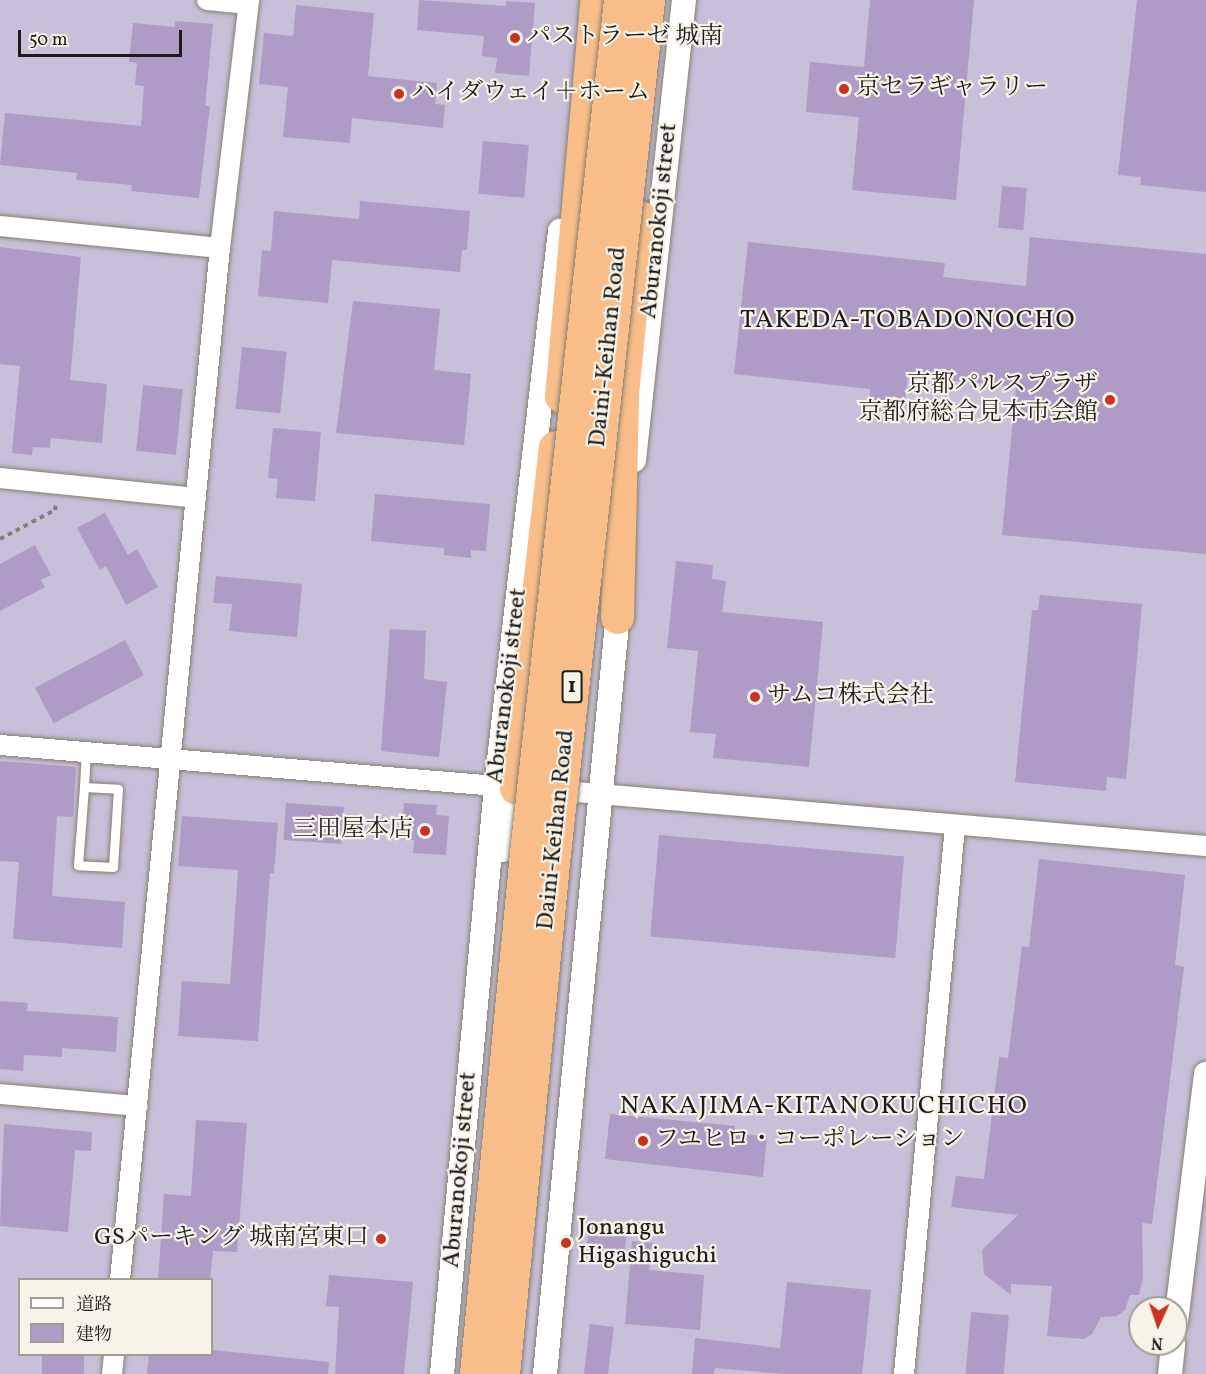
<!DOCTYPE html>
<html>
<head>
<meta charset="utf-8">
<style>
	body { margin:0 }
	#map { position:relative; width:1206px; height:1374px; overflow:hidden; background:#f0e3c8; font-family:Vollkorn,"Noto Serif JP",serif }
	div>[style] { position:absolute }
	.industrial>* { inset:0; background:#c8bfd8 }
	.building>* { inset:0; background:#ae9bc6; transform-origin:0 0 }
	.path>* { height:4px; margin-top:-2px; transform-origin:0; background:repeating-linear-gradient(90deg,#868072 0 4.5px,transparent 0 9px) }
	.roads { filter:drop-shadow(0 0 2px #868072) drop-shadow(0 0 2px #868072) }
	.service>* { height:9px; margin:-4.5px; padding:0 4.5px; transform-origin:4.5px; border-radius:4.5px; background:#fff }
	.minor>* { height:20px; margin:-10px; padding:0 10px; transform-origin:10px; border-radius:10px; background:#fff }
	.tertiary>* { height:24px; margin:-12px; padding:0 12px; transform-origin:12px; border-radius:12px; background:#fff }
	.motorway>* { height:33px; margin:-16.5px; padding:0 16.5px; transform-origin:16.5px; border-radius:16.5px; background:#f8bd89 }
	.bridges { filter:drop-shadow(0 0 2px #868072) drop-shadow(0 0 2px #868072) }
	.motorway-bridge>* { height:33px; margin:-16.5px; padding:0 16.5px; transform-origin:16.5px; border-radius:16.5px; background:#f8bd89 }
	.dots>* { width:16px; height:16px; translate:-50% -50%; box-sizing:border-box; border:3px solid #f7f3e8; border-radius:50% }
	span { translate:-50% -50%; white-space:nowrap; text-align:center; line-height:1.15; -webkit-text-stroke:4.5px #f7f3e8; paint-order:stroke }
	.shield-label span { padding:2px 4px; background:#f7f3e8; border:2px solid; border-radius:4px; -webkit-text-stroke-width:0 }
	.shield-label { font-size:22px; color:#1c1c1c; font-weight:700 }
	.poi-label { font-size:24px; color:#1c1c1c }
	.left { translate:0 -50%; text-align:left }
	.right { translate:-100% -50%; text-align:right }
	.street-label { font-size:24px; color:#1c1c1c }
	.neighbourhood-label { font-size:26px; color:#1c1c1c; letter-spacing:1.5px }
	.legend { position:absolute; left:18px; top:1278px; width:195px; height:78px; box-sizing:border-box; background:#f7f3e8; border:2px solid #9f9d96; margin:0; padding:8px 10px; list-style:none; font-size:18px; color:#1c1c1c }
	.legend li { display:flex; align-items:center; gap:12px; height:30px }
	.legend b { width:30px; border:2px solid #9f9d96 }
	.north { position:absolute; left:1128px; top:1296px; width:60px; height:60px; box-sizing:border-box; background:#f7f3e8; border:2px solid #9f9d96; border-radius:50%; rotate:183deg; font-size:16px; font-weight:700; line-height:24px; text-align:center; color:#1c1c1c }
	.north::after { content:''; display:block; margin:auto; width:21px; height:27px; background:#c8321e; clip-path:polygon(50% 0,100% 100%,50% 72%,0 100%) }
	.scale { position:absolute; left:18px; top:30px; width:164px; height:27px; box-sizing:border-box; border:3px solid #1c1c1c; border-top:0; padding-left:8px; font-size:18px; line-height:21px; white-space:nowrap; color:#1c1c1c; -webkit-text-stroke:4px #f7f3e8; paint-order:stroke }
</style>
</head>
<body>
<div id="map">
	<div class="industrial">
		<div style="clip-path:polygon(evenodd,0 0,1206px 0,1206px 1374px,0 1374px,0 0,20px 1280px,212px 1280px,212px 1354px,20px 1354px,20px 1280px,0 0,1140px 1308px,1176px 1308px,1176px 1344px,1140px 1344px,1140px 1308px)"></div>
	</div>
	<div class="building">
		<div style="clip-path:polygon(419px 0,506px 6px,506px 1px,535px 3px,529px 76px,495px 73px,497px 58px,482px 56px,484px 36px,417px 30px)"></div>
		<div style="clip-path:polygon(870px 0,974px 0,956px 200px,852px 190px,859px 117px,806px 112px,810px 62px,864px 67px)"></div>
		<div style="clip-path:polygon(1137px 0,1206px 0,1206px 192px,1140px 185px,1141px 177px,1118px 175px)"></div>
		<div style="clip-path:polygon(296px 5px,374px 13px,368px 76px,437px 83px,435px 104px,445px 105px,443px 128px,352px 118px,350px 143px,283px 137px,288px 87px,259px 84px,264px 33px,293px 36px)"></div>
		<div style="clip-path:polygon(175px 21px,213px 24px,205px 106px,210px 106px,199px 198px,131px 191px,132px 185px,76px 180px,77px 173px,0 165px,5px 113px,141px 126px,144px 86px,135px 85px,137px 63px,129px 62px,133px 23px,175px 27px)"></div>
		<div style="left:483px;top:141px;width:46px;height:53px;rotate:5deg"></div>
		<div style="left:1002px;top:186px;width:25px;height:42px;rotate:5deg"></div>
		<div style="clip-path:polygon(360px 201px,470px 211px,467px 250px,462px 250px,460px 272px,332px 260px,328px 303px,258px 296px,262px 250px,271px 251px,274px 211px,359px 219px)"></div>
		<div style="clip-path:polygon(1030px 237px,1206px 254px,1206px 554px,1002px 535px,1016px 387px,908px 376px,903px 414px,869px 410px,870px 389px,734px 374px,748px 242px,945px 263px,943px 277px,1026px 286px)"></div>
		<div style="clip-path:polygon(0 247px,81px 257px,70px 380px,107px 384px,102px 443px,51px 438px,50px 448px,33px 447px,32px 455px,12px 453px,20px 366px,0 364px)"></div>
		<div style="clip-path:polygon(353px 301px,440px 309px,434px 370px,471px 374px,464px 445px,336px 433px)"></div>
		<div style="left:242px;top:347px;width:45px;height:62px;rotate:6deg"></div>
		<div style="left:143px;top:385px;width:40px;height:66px;rotate:6deg"></div>
		<div style="clip-path:polygon(273px 428px,321px 432px,315px 501px,276px 498px,278px 479px,268px 478px)"></div>
		<div style="clip-path:polygon(375px 494px,490px 504px,486px 551px,471px 550px,471px 558px,444px 555px,444px 548px,371px 541px)"></div>
		<div style="clip-path:polygon(105px 513px,128px 555px,137px 549px,158px 587px,126px 605px,106px 566px,100px 570px,77px 528px)"></div>
		<div style="clip-path:polygon(35px 545px,51px 575px,41px 580px,45px 587px,0 611px,0 564px)"></div>
		<div style="clip-path:polygon(676px 561px,713px 565px,712px 579px,726px 581px,722px 612px,823px 622px,809px 767px,713px 758px,716px 734px,690px 732px,698px 651px,667px 648px)"></div>
		<div style="clip-path:polygon(216px 576px,302px 584px,297px 637px,229px 631px,232px 604px,213px 603px)"></div>
		<div style="clip-path:polygon(1040px 595px,1142px 604px,1126px 779px,1107px 777px,1106px 791px,1015px 782px,1032px 610px,1038px 610px)"></div>
		<div style="clip-path:polygon(390px 629px,426px 631px,424px 679px,447px 682px,439px 757px,381px 751px)"></div>
		<div style="left:125px;top:640px;width:40px;height:102px;rotate:62deg"></div>
		<div style="clip-path:polygon(0 761px,76px 767px,73px 817px,57px 816px,52px 896px,125px 902px,122px 948px,13px 939px,19px 862px,0 861px)"></div>
		<div style="left:286px;top:803px;width:58px;height:37px;rotate:4deg"></div>
		<div style="clip-path:polygon(404px 803px,437px 805px,436px 815px,449px 816px,446px 855px,413px 853px,414px 840px,401px 839px)"></div>
		<div style="clip-path:polygon(182px 816px,278px 823px,274px 873px,270px 873px,258px 1041px,178px 1036px,182px 981px,230px 984px,238px 870px,178px 866px)"></div>
		<div style="left:659px;top:835px;width:246px;height:102px;rotate:5deg"></div>
		<div style="clip-path:polygon(1039px 859px,1185px 875px,1175px 965px,1184px 967px,1152px 1224px,1142px 1223px,1143px 1278px,1139px 1295px,1130px 1295px,1125px 1310px,1117px 1316px,1101px 1317px,1092px 1334px,1084px 1339px,1047px 1336px,1052px 1286px,1011px 1284px,1011px 1295px,984px 1274px,982px 1250px,1018px 1215px,951px 1207px,956px 1176px,984px 1179px,999px 1057px,1008px 1058px,1022px 946px,1029px 947px)"></div>
		<div style="clip-path:polygon(0 1001px,28px 1003px,27px 1011px,118px 1017px,116px 1052px,62px 1048px,62px 1057px,24px 1055px,23px 1071px,0 1069px)"></div>
		<div style="clip-path:polygon(610px 1114px,735px 1126px,734px 1134px,767px 1136px,763px 1177px,605px 1159px)"></div>
		<div style="clip-path:polygon(196px 1120px,247px 1123px,237px 1252px,213px 1251px,210px 1280px,158px 1280px,164px 1194px,191px 1196px)"></div>
		<div style="clip-path:polygon(4px 1124px,92px 1132px,91px 1151px,75px 1150px,68px 1232px,0 1226px)"></div>
		<div style="left:590px;top:1224px;width:38px;height:24px;rotate:9deg"></div>
		<div style="clip-path:polygon(632px 1241px,652px 1243px,649px 1270px,704px 1275px,700px 1330px,625px 1324px)"></div>
		<div style="clip-path:polygon(329px 1275px,413px 1282px,404px 1374px,335px 1374px,339px 1307px,326px 1306px)"></div>
		<div style="clip-path:polygon(787px 1282px,871px 1290px,862px 1374px,785px 1374px,715px 1368px,714px 1374px,692px 1374px,695px 1338px,780px 1348px)"></div>
		<div style="left:971px;top:1312px;width:38px;height:62px;rotate:5deg"></div>
		<div style="left:590px;top:1324px;width:24px;height:50px;rotate:7deg"></div>
		<div style="clip-path:polygon(213px 1350px,329px 1362px,328px 1374px,147px 1374px,149px 1354px,212px 1354px)"></div>
		<div style="left:42px;top:1354px;width:42px;height:20px"></div>
	</div>
	<div class="path">
		<div style="left:0;top:539px;width:62px;rotate:-27.8deg"></div>
		<div style="left:55px;top:510px;width:7px;rotate:-82deg"></div>
	</div>
	<div class="roads">
		<div class="service">
			<div style="left:84px;top:787px;width:34px;rotate:3deg"></div>
			<div style="left:118px;top:789px;width:78px;rotate:93.7deg"></div>
			<div style="left:113px;top:867px;width:35px;rotate:-177deg"></div>
			<div style="left:78px;top:865px;width:78px;rotate:-85.6deg"></div>
			<div style="left:84px;top:787px;width:34px;rotate:-87deg"></div>
		</div>
		<div class="minor">
			<div style="left:207px;top:0;width:41px;rotate:5.6deg"></div>
			<div style="left:0;top:226px;width:221px;rotate:5.7deg"></div>
			<div style="left:0;top:478px;width:197px;rotate:5.8deg"></div>
			<div style="left:0;top:745px;width:511px;rotate:4.72deg"></div>
			<div style="left:553px;top:790px;width:655px;rotate:4.9deg"></div>
			<div style="left:0;top:1094px;width:138px;rotate:5deg"></div>
			<div style="left:120px;top:1280px;width:1037px;rotate:-84.47deg"></div>
			<div style="left:220px;top:248px;width:250px;rotate:-83.3deg"></div>
			<div style="left:112px;top:1374px;width:20px;rotate:-84deg"></div>
			<div style="left:904px;top:1374px;width:550px;rotate:-84.68deg"></div>
		</div>
		<div class="tertiary">
			<div style="left:634px;top:460px;width:463px;rotate:-83.8deg"></div>
			<div style="left:503px;top:850px;width:63px;rotate:-78.2deg"></div>
			<div style="left:1176px;top:1322px;width:250px;rotate:-83.1deg"></div>
			<div style="left:442px;top:1374px;width:590px;rotate:-84.75deg"></div>
			<div style="left:496px;top:786px;width:559px;rotate:-83.42deg"></div>
			<div style="left:545px;top:1374px;width:776px;rotate:-84.52deg"></div>
			<div style="left:1170px;top:1374px;width:30px;rotate:-84deg"></div>
		</div>
		<div class="motorway">
			<div style="left:561px;top:396px;width:398px;rotate:-84.9deg"></div>
			<div style="left:617px;top:617px;width:224px;rotate:-88.7deg"></div>
			<div style="left:622px;top:393px;width:177px;rotate:-84.2deg"></div>
			<div style="left:516px;top:788px;width:343px;rotate:-83.5deg"></div>
		</div>
	</div>
	<div class="bridges">
		<div class="motorway-bridge">
			<div style="left:476px;top:1374px;width:523px;rotate:-84.52deg"></div>
			<div style="left:526px;top:853px;width:858px;rotate:-83.71deg"></div>
			<div style="left:503px;top:1374px;width:523px;rotate:-84.41deg"></div>
			<div style="left:554px;top:853px;width:858px;rotate:-83.71deg"></div>
		</div>
	</div>
	<div class="dots">
		<div style="left:515px;top:38px;background:#c8321e"></div>
		<div style="left:844px;top:89px;background:#c8321e"></div>
		<div style="left:399px;top:94px;background:#c8321e"></div>
		<div style="left:1110px;top:400px;background:#c8321e"></div>
		<div style="left:755px;top:697px;background:#c8321e"></div>
		<div style="left:425px;top:831px;background:#c8321e"></div>
		<div style="left:643px;top:1141px;background:#c8321e"></div>
		<div style="left:381px;top:1239px;background:#c8321e"></div>
		<div style="left:566px;top:1243px;background:#c8321e"></div>
	</div>
	<div class="shield-label">
		<span style="left:572px;top:687px">1</span>
	</div>
	<div class="poi-label">
		<span class="left" style="left:527px;top:38px">パストラーゼ 城南</span>
		<span class="left" style="left:856px;top:89px">京セラギャラリー</span>
		<span class="left" style="left:411px;top:94px">ハイダウェイ＋ホーム</span>
		<span class="right" style="left:1098px;top:400px">京都パルスプラザ<br>京都府総合見本市会館</span>
		<span class="left" style="left:767px;top:697px">サムコ株式会社</span>
		<span class="right" style="left:413px;top:831px">三田屋本店</span>
		<span class="left" style="left:655px;top:1141px">フユヒロ・コーポレーション</span>
		<span class="left" style="left:578px;top:1243px">Jonangu<br>Higashiguchi</span>
		<span class="right" style="left:369px;top:1239px">GSパーキング 城南宮東口</span>
	</div>
	<div class="street-label">
		<span style="left:660px;top:221px;rotate:-84deg">Aburanokoji street</span>
		<span style="left:609px;top:347px;rotate:-84deg">Daini-Keihan Road</span>
		<span style="left:508px;top:686px;rotate:-83deg">Aburanokoji street</span>
		<span style="left:557px;top:830px;rotate:-84deg">Daini-Keihan Road</span>
		<span style="left:461px;top:1170px;rotate:-85deg">Aburanokoji street</span>
	</div>
	<div class="neighbourhood-label">
		<span style="left:908px;top:321px">TAKEDA-TOBADONOCHO</span>
		<span style="left:824px;top:1107px">NAKAJIMA-KITANOKUCHICHO</span>
	</div>
	<ul class="legend">
	<li><b style="height:8px;background:#fff"></b>道路</li>
	<li><b style="height:16px;background:#ae9bc6"></b>建物</li>
	</ul>
	<div class="north">N</div>
	<div class="scale">50 m</div>
</div>
</body>
</html>
